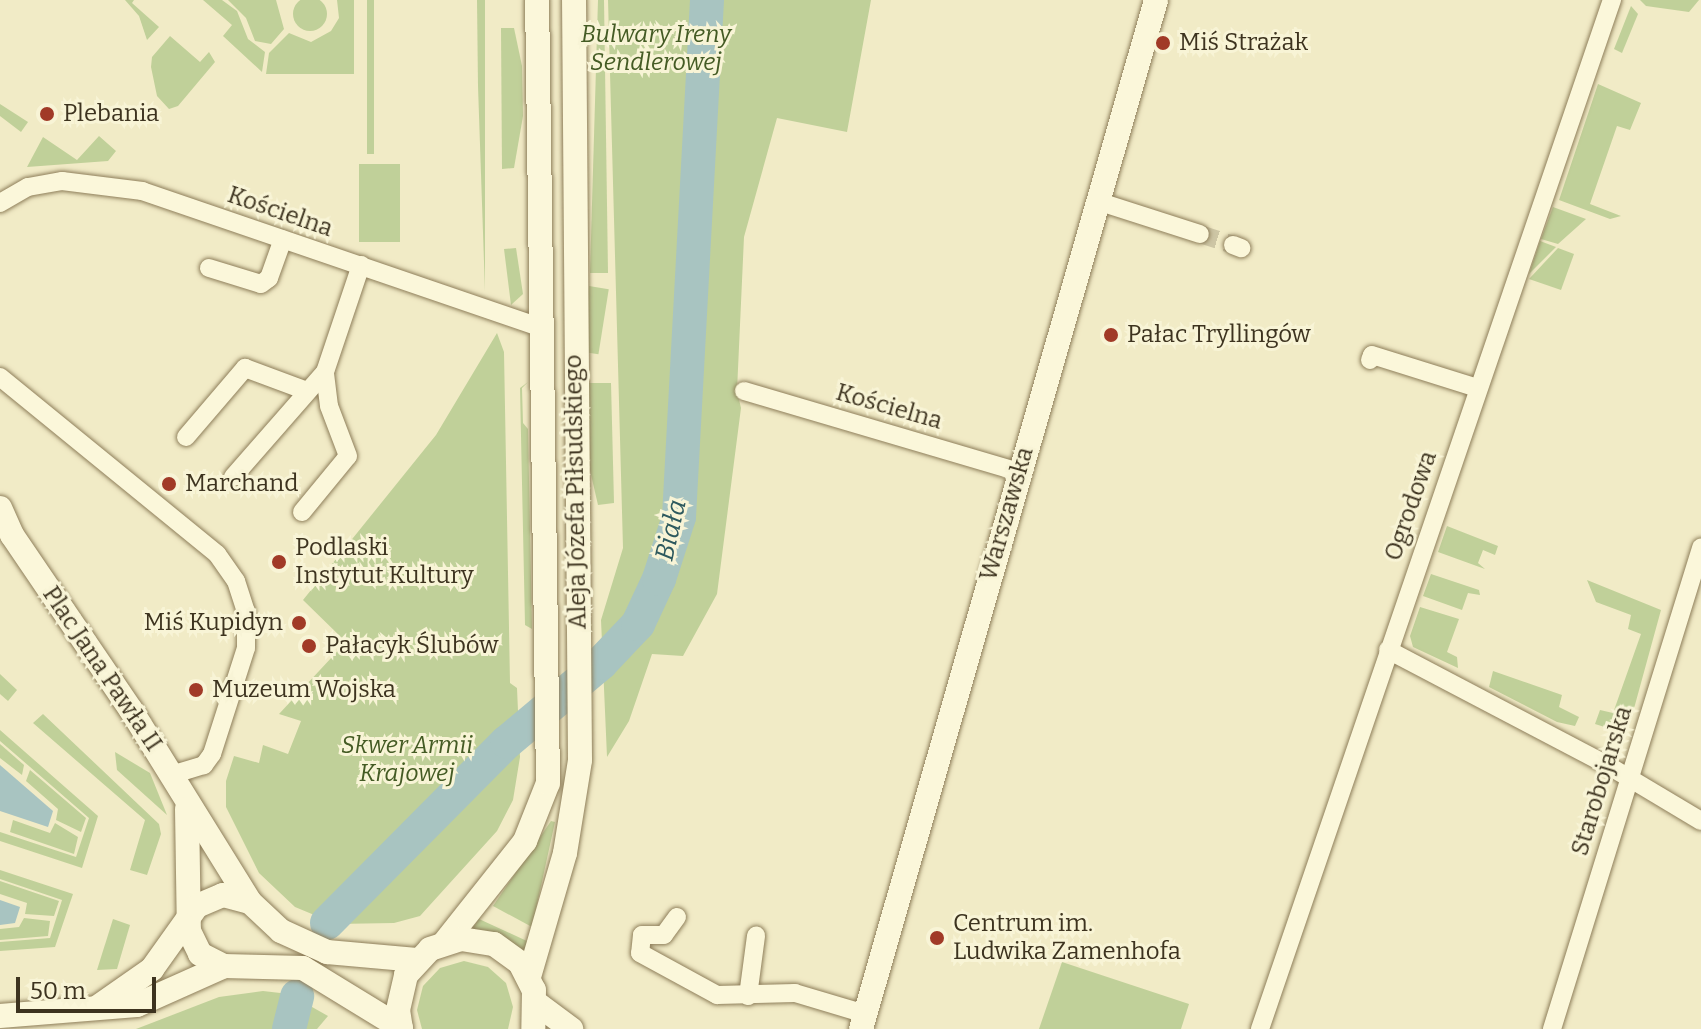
<!DOCTYPE html>
<html>
<head>
<meta charset="utf-8">
<style>
	body { margin:0 }
	#map { position:relative; width:1701px; height:1029px; overflow:hidden; background:#f1ebc6; font-family:Bitter,serif }
	div>[style] { position:absolute }
	.green>* { inset:0; background:#c0d099; transform-origin:0 0 }
	.round { border-radius:50% }
	.water>* { inset:0; background:#a8c4c1 }
	.river>* { height:34px; margin:-17px; padding:0 17px; transform-origin:17px; border-radius:17px; background:#a8c4c1 }
	.street-tunnel>* { height:18px; margin-top:-9px; transform-origin:0; background:repeating-linear-gradient(90deg,#cdc6a5 0 18px,transparent 0 27px) }
	.roads { filter:drop-shadow(0 0 2px #8e7e5a) drop-shadow(0 0 2px #8e7e5a) }
	.street>* { height:18px; margin:-9px; padding:0 9px; transform-origin:9px; border-radius:9px; background:#fbf7da }
	.secondary>* { height:24px; margin:-12px; padding:0 12px; transform-origin:12px; border-radius:12px; background:#fbf7da }
	.dots>* { width:22px; height:22px; translate:-50% -50%; box-sizing:border-box; border:4px solid #f8f4d6; border-radius:50% }
	span { translate:-50% -50%; white-space:nowrap; text-align:center; line-height:1.15; -webkit-text-stroke:6px #f8f4d6; paint-order:stroke }
	.park-label { font-size:24px; color:#445b24; font-style:italic }
	.poi-label { font-size:24px; color:#3d331f }
	.left { translate:0 -50%; text-align:left }
	.right { translate:-100% -50%; text-align:right }
	.street-label { font-size:24px; color:#3d331f }
	.water-label { font-size:26px; color:#2d595e; font-style:italic }
	.scale { position:absolute; left:16px; top:977px; width:140px; height:36px; box-sizing:border-box; border:4px solid #3d331f; border-top:0; padding-left:10px; font-size:24px; line-height:28px; white-space:nowrap; color:#3d331f; -webkit-text-stroke:6px #f8f4d6; paint-order:stroke }
</style>
</head>
<body>
<div id="map">
	<div class="green">
		<div class="round" style="left:293px;top:-3px;width:34px;height:34px"></div>
		<div style="clip-path:polygon(125px 0,134px 0,132px 3px,159px 27px,147px 40px,139px 16px)"></div>
		<div style="clip-path:polygon(203px 0,222px 0,237px 11px,248px 39px,265px 52px,262px 72px,223px 36px,232px 25px)"></div>
		<div style="clip-path:polygon(228px 0,276px 0,284px 29px,271px 44px,255px 41px,246px 18px)"></div>
		<div style="clip-path:polygon(337px 0,354px 0,354px 74px,266px 74px,269px 53px,289px 33px,311px 42px,331px 31px,339px 18px)"></div>
		<div style="left:367px;top:0;width:7px;height:154px"></div>
		<div style="clip-path:polygon(477px 0,485px 0,485px 291px,478px 86px)"></div>
		<div style="clip-path:polygon(598px 0,604px 0,608px 273px,590px 273px)"></div>
		<div style="clip-path:polygon(608px 0,871px 0,847px 132px,777px 118px,744px 237px,737px 391px,741px 408px,717px 594px,683px 656px,652px 654px,629px 721px,607px 757px,601px 620px,623px 548px)"></div>
		<div style="clip-path:polygon(1640px 0,1699px 0,1689px 12px,1646px 6px)"></div>
		<div style="clip-path:polygon(1631px 6px,1638px 14px,1622px 53px,1614px 49px)"></div>
		<div style="clip-path:polygon(501px 28px,514px 28px,522px 66px,523px 116px,514px 168px,502px 169px)"></div>
		<div style="clip-path:polygon(170px 36px,200px 62px,209px 52px,215px 62px,178px 106px,169px 109px,157px 96px,151px 67px,152px 57px)"></div>
		<div style="clip-path:polygon(1598px 84px,1641px 103px,1630px 130px,1617px 126px,1590px 204px,1621px 216px,1610px 219px,1559px 200px)"></div>
		<div style="clip-path:polygon(0 104px,28px 122px,21px 132px,0 116px)"></div>
		<div style="clip-path:polygon(99px 136px,116px 151px,108px 161px,27px 167px,43px 137px,77px 160px)"></div>
		<div style="left:359px;top:164px;width:41px;height:78px"></div>
		<div style="clip-path:polygon(1553px 207px,1586px 219px,1558px 244px,1541px 239px)"></div>
		<div style="clip-path:polygon(1540px 241px,1556px 247px,1529px 274px)"></div>
		<div style="clip-path:polygon(516px 248px,523px 294px,511px 305px,504px 249px)"></div>
		<div style="clip-path:polygon(1558px 248px,1574px 254px,1561px 290px,1529px 279px)"></div>
		<div style="left:589px;top:286px;width:20px;height:66px;rotate:9deg"></div>
		<div style="clip-path:polygon(497px 333px,504px 352px,510px 683px,517px 688px,520px 757px,513px 800px,497px 831px,420px 916px,394px 923px,336px 924px,295px 907px,259px 873px,226px 807px,226px 781px,234px 756px,259px 763px,263px 745px,288px 754px,301px 721px,279px 714px,346px 642px,303px 600px,436px 435px)"></div>
		<div style="clip-path:polygon(528px 382px,522px 388px,523px 423px,528px 429px,532px 629px,525px 625px,520px 388px)"></div>
		<div style="clip-path:polygon(586px 383px,611px 383px,614px 503px,598px 505px,589px 466px)"></div>
		<div style="clip-path:polygon(1447px 526px,1498px 546px,1495px 555px,1483px 550px,1478px 563px,1485px 569px,1438px 552px)"></div>
		<div style="clip-path:polygon(1431px 574px,1479px 590px,1480px 595px,1468px 593px,1462px 610px,1423px 596px)"></div>
		<div style="clip-path:polygon(1587px 580px,1661px 610px,1627px 734px,1595px 724px,1600px 710px,1613px 713px,1641px 634px,1628px 629px,1631px 615px,1596px 602px)"></div>
		<div style="clip-path:polygon(1420px 607px,1459px 619px,1447px 652px,1457px 657px,1458px 668px,1413px 647px,1410px 636px)"></div>
		<div style="clip-path:polygon(1493px 671px,1562px 695px,1559px 707px,1579px 717px,1575px 726px,1557px 722px,1489px 687px)"></div>
		<div style="clip-path:polygon(0 674px,17px 690px,8px 701px,0 694px)"></div>
		<div style="clip-path:polygon(43px 714px,159px 824px,161px 834px,147px 875px,130px 870px,145px 820px,33px 723px)"></div>
		<div style="clip-path:polygon(0 730px,98px 816px,82px 868px,0 841px,0 832px,76px 857px,89px 818px,0 741px)"></div>
		<div style="clip-path:polygon(0 744px,24px 765px,22px 775px,0 758px)"></div>
		<div style="clip-path:polygon(115px 752px,150px 773px,167px 815px,117px 770px)"></div>
		<div style="clip-path:polygon(30px 770px,86px 818px,81px 832px,56px 820px,58px 809px,26px 781px)"></div>
		<div style="clip-path:polygon(13px 820px,50px 833px,55px 823px,78px 837px,74px 854px,10px 832px)"></div>
		<div style="clip-path:polygon(551px 821px,555px 822px,532px 927px,493px 906px)"></div>
		<div style="clip-path:polygon(0 870px,73px 894px,55px 947px,0 951px,0 942px,50px 938px,62px 900px,0 879px)"></div>
		<div style="clip-path:polygon(0 881px,59px 901px,54px 916px,25px 914px,27px 903px,0 894px)"></div>
		<div style="clip-path:polygon(24px 918px,50px 921px,48px 936px,0 940px,0 929px,19px 927px)"></div>
		<div style="clip-path:polygon(113px 919px,130px 925px,117px 969px,97px 970px)"></div>
		<div style="clip-path:polygon(479px 919px,529px 942px,526px 960px,471px 930px)"></div>
		<div style="clip-path:polygon(464px 961px,488px 967px,506px 983px,513px 1007px,508px 1029px,422px 1029px,417px 1010px,423px 986px,440px 968px)"></div>
		<div style="clip-path:polygon(1062px 962px,1189px 1004px,1181px 1029px,1039px 1029px)"></div>
		<div style="clip-path:polygon(263px 991px,289px 994px,328px 1016px,317px 1029px,136px 1029px,219px 997px)"></div>
	</div>
	<div class="water">
		<div style="clip-path:polygon(0 765px,53px 811px,48px 827px,0 811px)"></div>
		<div style="clip-path:polygon(0 900px,20px 907px,15px 923px,0 925px)"></div>
	</div>
	<div class="river">
		<div style="left:327px;top:923px;width:255px;rotate:-45.2deg"></div>
		<div style="left:507px;top:742px;width:123px;rotate:-40deg"></div>
		<div style="left:601px;top:663px;width:54px;rotate:-46.5deg"></div>
		<div style="left:638px;top:624px;width:50px;rotate:-65deg"></div>
		<div style="left:659px;top:579px;width:65px;rotate:-72.1deg"></div>
		<div style="left:679px;top:517px;width:518px;rotate:-86.9deg"></div>
		<div style="left:289px;top:1029px;width:34px;rotate:-76deg"></div>
	</div>
	<div class="street-tunnel">
		<div style="left:1200px;top:234px;width:35px;rotate:18deg"></div>
	</div>
	<div class="roads">
		<div class="street">
			<div style="left:1097px;top:201px;width:108px;rotate:17.8deg"></div>
			<div style="left:0;top:203px;width:32px;rotate:-30deg"></div>
			<div style="left:28px;top:187px;width:35px;rotate:-10deg"></div>
			<div style="left:62px;top:181px;width:81px;rotate:7.1deg"></div>
			<div style="left:142px;top:191px;width:423px;rotate:18.9deg"></div>
			<div style="left:1233px;top:245px;width:9px;rotate:21deg"></div>
			<div style="left:209px;top:268px;width:54px;rotate:17.1deg"></div>
			<div style="left:261px;top:284px;width:10px;rotate:-37deg"></div>
			<div style="left:269px;top:278px;width:41px;rotate:-70.3deg"></div>
			<div style="left:1370px;top:360px;width:5px;rotate:-68deg"></div>
			<div style="left:1372px;top:355px;width:110px;rotate:17.4deg"></div>
			<div style="left:0;top:377px;width:280px;rotate:39.2deg"></div>
			<div style="left:217px;top:554px;width:33px;rotate:55deg"></div>
			<div style="left:236px;top:581px;width:32px;rotate:72deg"></div>
			<div style="left:246px;top:611px;width:37px;rotate:90deg"></div>
			<div style="left:246px;top:648px;width:111px;rotate:107.8deg"></div>
			<div style="left:212px;top:754px;width:14px;rotate:126deg"></div>
			<div style="left:204px;top:765px;width:34px;rotate:163deg"></div>
			<div style="left:744px;top:391px;width:287px;rotate:16.4deg"></div>
			<div style="left:186px;top:437px;width:91px;rotate:-49.5deg"></div>
			<div style="left:245px;top:368px;width:66px;rotate:20.4deg"></div>
			<div style="left:233px;top:477px;width:140px;rotate:-48.8deg"></div>
			<div style="left:325px;top:372px;width:113px;rotate:-71.4deg"></div>
			<div style="left:302px;top:512px;width:72px;rotate:-50.6deg"></div>
			<div style="left:348px;top:456px;width:53px;rotate:-110.8deg"></div>
			<div style="left:329px;top:406px;width:34px;rotate:-97deg"></div>
			<div style="left:1388px;top:650px;width:250px;rotate:27.7deg"></div>
			<div style="left:1609px;top:766px;width:107px;rotate:30.9deg"></div>
			<div style="left:677px;top:917px;width:22px;rotate:126deg"></div>
			<div style="left:664px;top:935px;width:22px;rotate:180deg"></div>
			<div style="left:642px;top:935px;width:18px;rotate:96deg"></div>
			<div style="left:640px;top:953px;width:88px;rotate:28.6deg"></div>
			<div style="left:717px;top:995px;width:78px;rotate:-1.5deg"></div>
			<div style="left:795px;top:993px;width:73px;rotate:16.7deg"></div>
			<div style="left:748px;top:996px;width:61px;rotate:-82.4deg"></div>
			<div style="left:1260px;top:1029px;width:1088px;rotate:-71.12deg"></div>
			<div style="left:1552px;top:1029px;width:504px;rotate:-72.79deg"></div>
		</div>
		<div class="secondary">
			<div style="left:0;top:508px;width:30px;rotate:66deg"></div>
			<div style="left:12px;top:535px;width:212px;rotate:55.8deg"></div>
			<div style="left:131px;top:710px;width:226px;rotate:58.2deg"></div>
			<div style="left:187px;top:809px;width:122px;rotate:89.1deg"></div>
			<div style="left:189px;top:931px;width:25px;rotate:64deg"></div>
			<div style="left:200px;top:954px;width:27px;rotate:27deg"></div>
			<div style="left:224px;top:966px;width:79px;rotate:1.5deg"></div>
			<div style="left:303px;top:968px;width:115px;rotate:31.5deg"></div>
			<div style="left:445px;top:942px;width:129px;rotate:-51.6deg"></div>
			<div style="left:525px;top:841px;width:62px;rotate:-68.4deg"></div>
			<div style="left:548px;top:783px;width:783px;rotate:-90.8deg"></div>
			<div style="left:529px;top:977px;width:129px;rotate:-73.8deg"></div>
			<div style="left:565px;top:853px;width:94px;rotate:-80.8deg"></div>
			<div style="left:580px;top:760px;width:760px;rotate:-90.45deg"></div>
			<div style="left:536px;top:1003px;width:44px;rotate:36.6deg"></div>
			<div style="left:99px;top:1006px;width:65px;rotate:-34.9deg"></div>
			<div style="left:152px;top:969px;width:77px;rotate:-54.5deg"></div>
			<div style="left:197px;top:906px;width:28px;rotate:-23deg"></div>
			<div style="left:223px;top:895px;width:28px;rotate:15deg"></div>
			<div style="left:250px;top:902px;width:42px;rotate:43.1deg"></div>
			<div style="left:281px;top:931px;width:51px;rotate:24.5deg"></div>
			<div style="left:327px;top:952px;width:90px;rotate:5.1deg"></div>
			<div style="left:0;top:1016px;width:137px;rotate:-4.6deg"></div>
			<div style="left:137px;top:1005px;width:95px;rotate:-24.1deg"></div>
			<div style="left:401px;top:1029px;width:19px;rotate:-99deg"></div>
			<div style="left:398px;top:1010px;width:36px;rotate:-77deg"></div>
			<div style="left:406px;top:975px;width:35px;rotate:-47deg"></div>
			<div style="left:430px;top:949px;width:33px;rotate:-18deg"></div>
			<div style="left:461px;top:939px;width:33px;rotate:9deg"></div>
			<div style="left:494px;top:944px;width:32px;rotate:36deg"></div>
			<div style="left:520px;top:963px;width:30px;rotate:63deg"></div>
			<div style="left:534px;top:990px;width:39px;rotate:91deg"></div>
			<div style="left:861px;top:1029px;width:1070px;rotate:-74deg"></div>
		</div>
	</div>
	<div class="dots">
		<div style="left:1163px;top:43px;background:#a13a27"></div>
		<div style="left:47px;top:114px;background:#a13a27"></div>
		<div style="left:1111px;top:335px;background:#a13a27"></div>
		<div style="left:169px;top:484px;background:#a13a27"></div>
		<div style="left:279px;top:562px;background:#a13a27"></div>
		<div style="left:299px;top:623px;background:#a13a27"></div>
		<div style="left:309px;top:646px;background:#a13a27"></div>
		<div style="left:196px;top:690px;background:#a13a27"></div>
		<div style="left:937px;top:938px;background:#a13a27"></div>
	</div>
	<div class="park-label">
		<span style="left:656px;top:49px">Bulwary Ireny<br>Sendlerowej</span>
		<span style="left:407px;top:760px">Skwer Armii<br>Krajowej</span>
	</div>
	<div class="poi-label">
		<span class="left" style="left:1179px;top:43px">Miś Strażak</span>
		<span class="left" style="left:63px;top:114px">Plebania</span>
		<span class="left" style="left:1127px;top:335px">Pałac Tryllingów</span>
		<span class="left" style="left:185px;top:484px">Marchand</span>
		<span class="left" style="left:295px;top:562px">Podlaski<br>Instytut Kultury</span>
		<span class="right" style="left:283px;top:623px">Miś Kupidyn</span>
		<span class="left" style="left:325px;top:646px">Pałacyk Ślubów</span>
		<span class="left" style="left:212px;top:690px">Muzeum Wojska</span>
		<span class="left" style="left:953px;top:938px">Centrum im.<br>Ludwika Zamenhofa</span>
	</div>
	<div class="street-label">
		<span style="left:280px;top:212px;rotate:19deg">Kościelna</span>
		<span style="left:889px;top:407px;rotate:16deg">Kościelna</span>
		<span style="left:576px;top:492px;rotate:-91deg">Aleja Józefa Piłsudskiego</span>
		<span style="left:1411px;top:506px;rotate:-71deg">Ogrodowa</span>
		<span style="left:1007px;top:514px;rotate:-74deg">Warszawska</span>
		<span style="left:102px;top:669px;rotate:56deg">Plac Jana Pawła II</span>
		<span style="left:1602px;top:781px;rotate:-73deg">Starobojarska</span>
	</div>
	<div class="water-label">
		<span style="left:671px;top:530px;rotate:-77deg">Biała</span>
	</div>
	<div class="scale">50 m</div>
</div>
</body>
</html>
